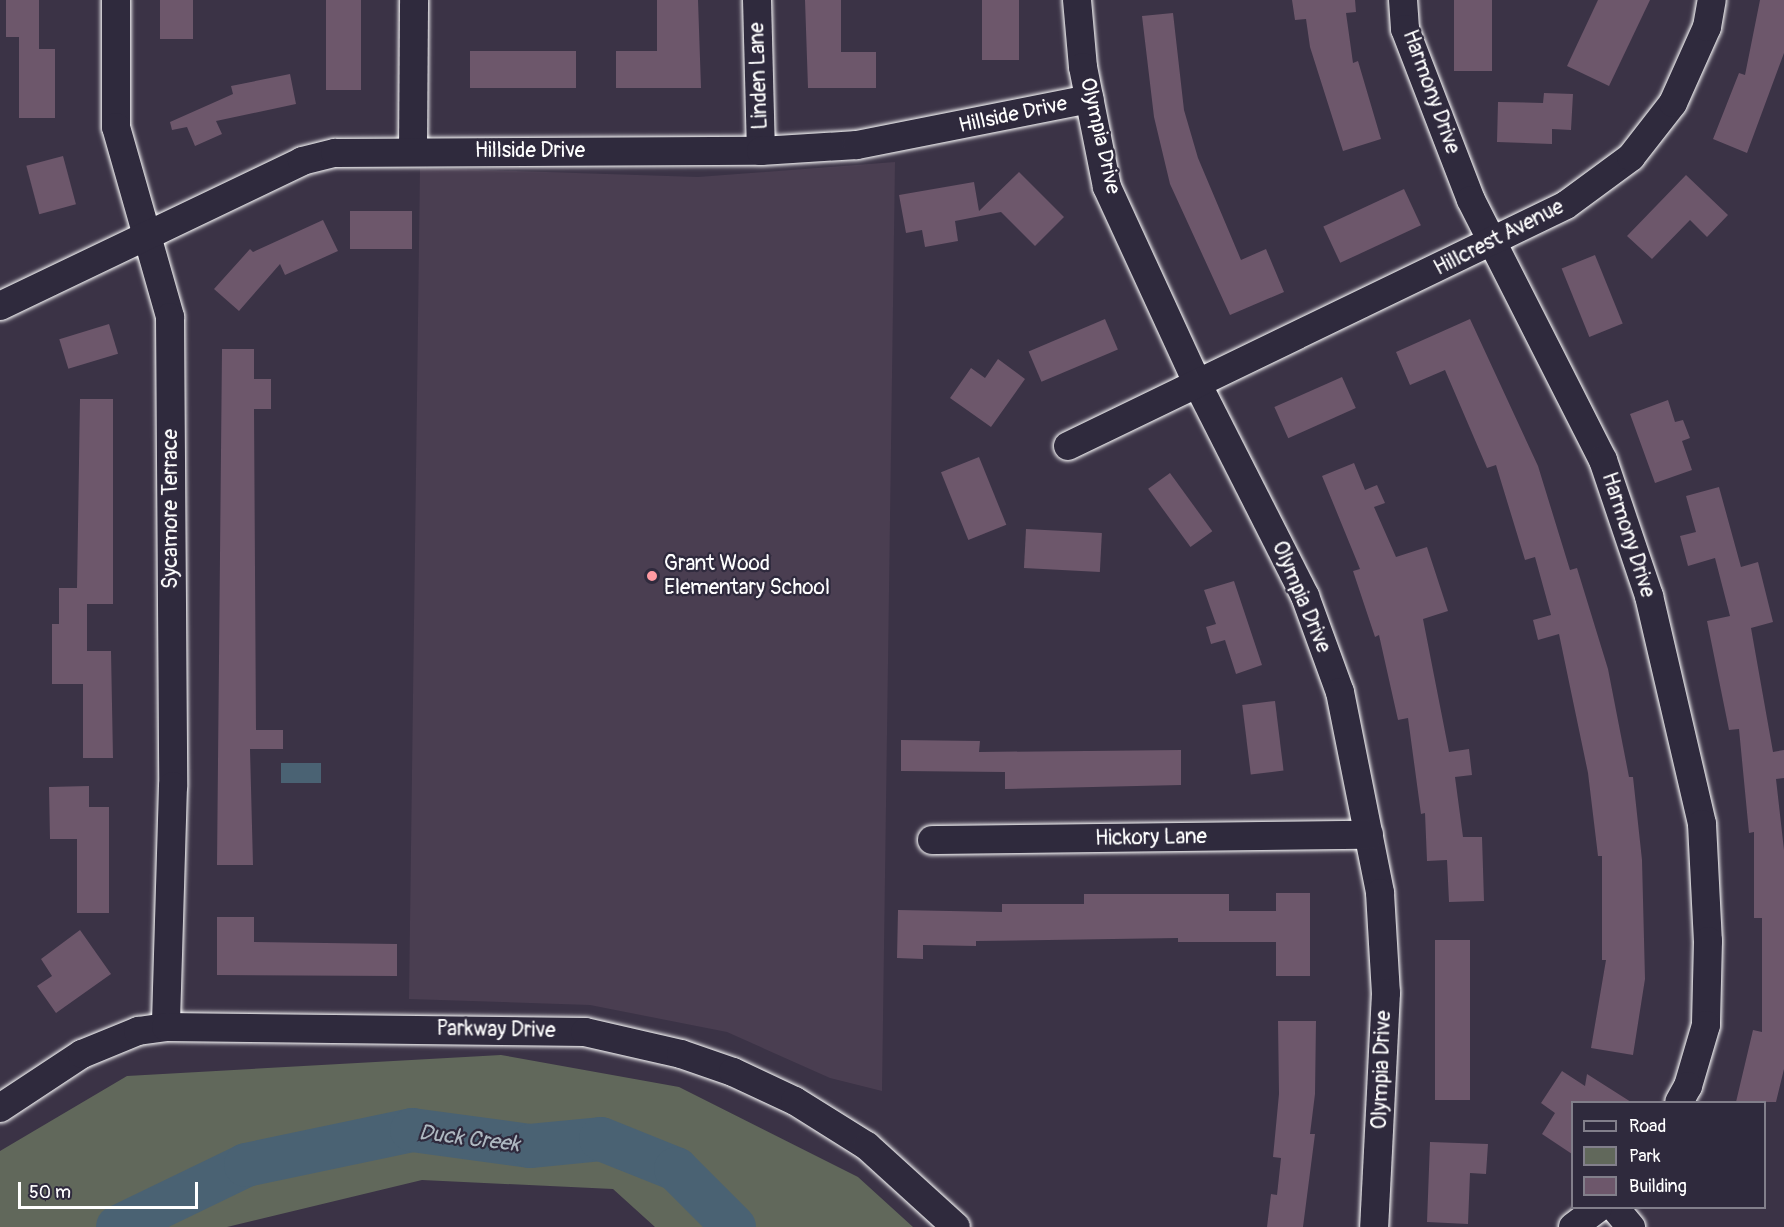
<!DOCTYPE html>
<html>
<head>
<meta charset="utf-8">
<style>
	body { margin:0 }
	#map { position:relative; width:1784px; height:1227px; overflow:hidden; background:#3b3346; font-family:Pangolin,sans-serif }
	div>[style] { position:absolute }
	.built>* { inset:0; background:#4a3e51 }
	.green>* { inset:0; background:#61685b }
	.water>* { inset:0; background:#4a6273; transform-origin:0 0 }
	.river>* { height:44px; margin:-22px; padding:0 22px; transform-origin:22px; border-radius:22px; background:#4a6273 }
	.building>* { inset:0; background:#6d576b; transform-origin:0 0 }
	.roads { filter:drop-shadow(0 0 2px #fff) drop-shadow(0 0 2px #fff) }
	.street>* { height:28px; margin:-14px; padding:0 14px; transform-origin:14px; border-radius:14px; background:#2f2a3d }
	.dots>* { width:16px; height:16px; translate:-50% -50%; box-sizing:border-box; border:3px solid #2f2a3d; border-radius:50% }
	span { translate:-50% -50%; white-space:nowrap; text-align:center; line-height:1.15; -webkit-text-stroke:4.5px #2f2a3d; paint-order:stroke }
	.street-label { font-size:21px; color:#fff }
	.poi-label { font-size:21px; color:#fff }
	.left { translate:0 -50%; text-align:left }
	.water-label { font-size:22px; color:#aeb8c0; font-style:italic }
	.legend { position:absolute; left:1571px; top:1101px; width:195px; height:108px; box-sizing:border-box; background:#2f2a3d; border:2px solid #827f8b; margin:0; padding:8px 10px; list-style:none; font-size:18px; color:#fff }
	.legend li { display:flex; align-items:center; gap:12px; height:30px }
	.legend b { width:30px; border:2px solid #827f8b }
	.scale { position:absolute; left:18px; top:1182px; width:180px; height:27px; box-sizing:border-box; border:3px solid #fff; border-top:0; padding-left:8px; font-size:18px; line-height:21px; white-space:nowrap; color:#fff; -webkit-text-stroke:4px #2f2a3d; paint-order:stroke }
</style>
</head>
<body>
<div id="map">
	<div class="built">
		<div style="clip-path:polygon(895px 162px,882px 1091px,830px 1078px,727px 1032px,590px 1005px,409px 999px,420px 168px,698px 177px)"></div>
	</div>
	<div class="green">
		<div style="clip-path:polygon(501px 1055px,679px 1087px,858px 1177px,913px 1227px,655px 1227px,613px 1189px,422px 1180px,227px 1227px,0 1227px,0 1151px,127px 1076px)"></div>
	</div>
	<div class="water">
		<div style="left:281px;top:763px;width:40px;height:20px"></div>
	</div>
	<div class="river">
		<div style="left:118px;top:1227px;width:142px;rotate:-25.8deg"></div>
		<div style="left:246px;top:1165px;width:170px;rotate:-11.9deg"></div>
		<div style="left:412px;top:1130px;width:119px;rotate:7.7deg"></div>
		<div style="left:530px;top:1146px;width:71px;rotate:-5.6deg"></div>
		<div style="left:601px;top:1139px;width:81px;rotate:21.8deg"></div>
		<div style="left:676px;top:1169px;width:82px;rotate:45deg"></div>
	</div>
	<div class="building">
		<div style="clip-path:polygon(6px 0,39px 0,39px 49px,55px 49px,55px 118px,19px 118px,19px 37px,6px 37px)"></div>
		<div style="left:160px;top:0;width:33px;height:39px"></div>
		<div style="left:326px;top:0;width:35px;height:90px"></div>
		<div style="clip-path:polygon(657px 0,698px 0,701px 88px,616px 88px,616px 51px,657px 51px)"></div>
		<div style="clip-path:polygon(805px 0,841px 0,841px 52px,876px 52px,876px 88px,808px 88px)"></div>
		<div style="left:982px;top:0;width:37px;height:60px"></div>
		<div style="clip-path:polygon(1292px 0,1355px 0,1356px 12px,1346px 13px,1353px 63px,1358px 61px,1381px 139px,1343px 151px,1310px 47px,1306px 19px,1295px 20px)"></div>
		<div style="left:1454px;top:0;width:38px;height:71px"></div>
		<div style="clip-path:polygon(1598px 0,1650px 0,1609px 86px,1567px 66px)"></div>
		<div style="clip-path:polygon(1760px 0,1784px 0,1784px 53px,1747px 153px,1713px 139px,1739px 73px,1745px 75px)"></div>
		<div style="clip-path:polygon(1173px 13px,1184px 110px,1198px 158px,1241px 260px,1266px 249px,1284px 292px,1230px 315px,1170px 184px,1154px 117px,1142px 16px)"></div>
		<div style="left:470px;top:51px;width:106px;height:37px"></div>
		<div style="clip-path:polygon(290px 74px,296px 104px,216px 121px,222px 134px,195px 146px,187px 127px,172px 130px,170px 122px,233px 94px,231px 86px)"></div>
		<div style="clip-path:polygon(1544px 93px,1573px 94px,1571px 130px,1552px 129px,1552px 144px,1497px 142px,1498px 102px,1543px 103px)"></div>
		<div style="left:63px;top:156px;width:50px;height:38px;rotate:75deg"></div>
		<div style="clip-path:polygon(1019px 172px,1064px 217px,1035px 246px,1001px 212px,955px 221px,958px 241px,925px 247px,922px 230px,906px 233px,899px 195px,974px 182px,979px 211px)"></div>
		<div style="clip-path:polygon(1686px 175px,1728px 215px,1707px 237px,1690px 220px,1652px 259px,1627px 236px)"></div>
		<div style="left:1404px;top:189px;width:40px;height:89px;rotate:65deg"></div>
		<div style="left:350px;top:211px;width:62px;height:38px"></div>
		<div style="clip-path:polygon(323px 220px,338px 251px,285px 275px,280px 264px,239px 311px,214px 289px,250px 249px,253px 252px)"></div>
		<div style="left:1595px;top:255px;width:74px;height:36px;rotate:68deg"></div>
		<div style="left:1105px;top:319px;width:33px;height:83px;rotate:67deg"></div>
		<div style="clip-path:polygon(1470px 319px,1538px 466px,1570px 570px,1577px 568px,1608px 669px,1629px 777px,1633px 777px,1642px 860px,1645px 979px,1633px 1055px,1591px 1048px,1606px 960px,1602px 960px,1602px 856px,1598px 856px,1588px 773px,1559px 634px,1538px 640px,1533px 620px,1551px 615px,1535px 557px,1525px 560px,1496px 465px,1487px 468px,1445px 370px,1410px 385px,1396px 352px)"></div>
		<div style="left:109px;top:324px;width:31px;height:52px;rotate:73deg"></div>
		<div style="clip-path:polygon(222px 349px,254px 349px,254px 379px,271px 379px,271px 409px,254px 409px,256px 730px,283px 730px,283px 749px,250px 749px,253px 865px,217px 865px)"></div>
		<div style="clip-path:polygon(998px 359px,1025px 379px,991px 427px,950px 398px,971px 368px,985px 378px)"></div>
		<div style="left:1342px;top:377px;width:34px;height:74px;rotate:66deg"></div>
		<div style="clip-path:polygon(80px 399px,113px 399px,113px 604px,87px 604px,87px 651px,111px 651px,113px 758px,83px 758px,83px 684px,52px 684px,52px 624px,59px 624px,59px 588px,77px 588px)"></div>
		<div style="clip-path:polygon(1668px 400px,1675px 422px,1683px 420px,1690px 438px,1682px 441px,1692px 470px,1655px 483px,1630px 414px)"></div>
		<div style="left:979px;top:457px;width:73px;height:41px;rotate:68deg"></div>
		<div style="clip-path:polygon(1354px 463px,1365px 490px,1377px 485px,1385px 503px,1374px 507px,1396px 557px,1427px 547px,1448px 611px,1423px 619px,1449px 752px,1469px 749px,1472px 775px,1455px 777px,1463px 837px,1482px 837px,1484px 901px,1449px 902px,1447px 860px,1427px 861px,1425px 813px,1421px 814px,1408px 718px,1398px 720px,1379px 635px,1375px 637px,1353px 571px,1360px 569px,1322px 476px)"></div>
		<div style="left:1170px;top:473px;width:72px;height:27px;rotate:54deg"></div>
		<div style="clip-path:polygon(1719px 487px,1741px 567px,1758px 562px,1773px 622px,1751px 628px,1773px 752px,1784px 750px,1784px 778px,1776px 779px,1784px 850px,1784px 1069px,1776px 1102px,1736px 1102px,1753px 1030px,1762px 1032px,1762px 918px,1754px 918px,1754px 832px,1749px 833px,1739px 729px,1729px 730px,1707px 621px,1730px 616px,1715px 558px,1688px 566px,1680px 536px,1696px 532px,1686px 496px)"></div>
		<div style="left:1026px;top:529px;width:76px;height:39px;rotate:3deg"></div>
		<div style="clip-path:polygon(1234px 581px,1262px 665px,1236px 674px,1225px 640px,1211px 644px,1206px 627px,1216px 624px,1204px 590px)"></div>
		<div style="left:1275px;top:701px;width:70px;height:33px;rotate:83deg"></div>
		<div style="clip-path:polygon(901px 740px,980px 741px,979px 752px,1181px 750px,1181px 785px,1005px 789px,1005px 772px,901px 771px)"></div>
		<div style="clip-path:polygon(89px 786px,89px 807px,109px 807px,109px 913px,77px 913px,77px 839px,50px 839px,49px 787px)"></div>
		<div style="clip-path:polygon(1276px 893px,1310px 893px,1310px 976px,1276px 976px,1276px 942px,1178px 942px,1178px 938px,976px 941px,976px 946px,923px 945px,923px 959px,897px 958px,898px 910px,1002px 912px,1002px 904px,1084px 904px,1084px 894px,1229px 894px,1229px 911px,1276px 911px)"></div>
		<div style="clip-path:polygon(217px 917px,254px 917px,254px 942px,397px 944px,397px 976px,217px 975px)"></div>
		<div style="clip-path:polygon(80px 930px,111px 974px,56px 1013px,37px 986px,52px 976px,41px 959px)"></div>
		<div style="left:1435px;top:940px;width:35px;height:160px"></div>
		<div style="clip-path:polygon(1278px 1021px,1316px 1021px,1315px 1094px,1310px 1134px,1315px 1134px,1303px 1227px,1267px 1227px,1271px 1194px,1277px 1195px,1281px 1158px,1273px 1157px,1279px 1094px)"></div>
		<div style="clip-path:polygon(1562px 1071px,1585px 1086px,1587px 1074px,1631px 1102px,1572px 1102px,1572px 1154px,1542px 1134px,1555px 1113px,1541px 1103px)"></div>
		<div style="clip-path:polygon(1430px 1142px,1488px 1144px,1486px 1174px,1470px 1173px,1468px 1224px,1427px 1222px)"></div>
	</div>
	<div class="roads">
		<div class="street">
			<div style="left:116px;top:0;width:127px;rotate:90deg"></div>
			<div style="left:116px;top:127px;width:198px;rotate:74.1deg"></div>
			<div style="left:170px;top:317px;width:469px;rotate:89.6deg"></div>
			<div style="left:173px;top:786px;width:241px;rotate:91.7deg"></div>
			<div style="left:757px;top:0;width:151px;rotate:88.5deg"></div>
			<div style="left:1077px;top:0;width:67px;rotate:84.9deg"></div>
			<div style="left:1083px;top:67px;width:122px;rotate:78.7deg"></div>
			<div style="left:1107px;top:187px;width:218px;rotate:65.3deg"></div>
			<div style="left:1198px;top:385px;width:237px;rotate:63.1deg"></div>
			<div style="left:1305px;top:596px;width:102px;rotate:70deg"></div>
			<div style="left:1340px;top:692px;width:205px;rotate:78.7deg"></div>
			<div style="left:1380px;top:893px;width:100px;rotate:86.6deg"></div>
			<div style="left:1386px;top:993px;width:234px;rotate:92.9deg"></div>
			<div style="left:1403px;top:0;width:29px;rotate:86deg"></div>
			<div style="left:1405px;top:29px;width:183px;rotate:68.9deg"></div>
			<div style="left:1471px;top:200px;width:292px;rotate:63.1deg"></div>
			<div style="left:1603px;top:460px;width:144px;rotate:71.3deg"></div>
			<div style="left:1649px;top:596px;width:234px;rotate:76.9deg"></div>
			<div style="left:1702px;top:824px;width:117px;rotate:87.1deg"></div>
			<div style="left:1708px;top:941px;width:84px;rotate:91.4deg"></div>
			<div style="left:1706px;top:1025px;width:64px;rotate:106.4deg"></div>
			<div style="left:1688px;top:1086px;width:18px;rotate:119deg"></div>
			<div style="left:413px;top:151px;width:151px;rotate:-89.6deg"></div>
			<div style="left:0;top:306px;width:335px;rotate:-25.6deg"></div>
			<div style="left:302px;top:161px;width:34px;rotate:-14deg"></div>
			<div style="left:335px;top:153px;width:426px;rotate:-0.3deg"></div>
			<div style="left:761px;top:151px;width:96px;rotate:-3.6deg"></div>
			<div style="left:857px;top:145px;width:237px;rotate:-11.2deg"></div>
			<div style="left:1068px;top:446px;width:553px;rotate:-25.82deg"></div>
			<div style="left:1566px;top:205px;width:81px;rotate:-36.4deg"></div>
			<div style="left:1631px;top:157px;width:68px;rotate:-52.1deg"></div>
			<div style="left:1673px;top:103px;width:83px;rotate:-65.9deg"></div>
			<div style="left:1707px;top:27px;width:27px;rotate:-80deg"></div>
			<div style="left:932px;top:840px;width:437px;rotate:-0.7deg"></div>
			<div style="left:0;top:1108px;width:98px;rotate:-33.4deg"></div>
			<div style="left:82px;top:1054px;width:61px;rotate:-22.3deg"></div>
			<div style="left:138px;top:1031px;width:28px;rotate:-8deg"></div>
			<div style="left:166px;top:1027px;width:419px;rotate:0.7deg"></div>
			<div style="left:585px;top:1032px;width:98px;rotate:12.9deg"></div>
			<div style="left:681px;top:1054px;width:55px;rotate:19.1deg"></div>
			<div style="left:733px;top:1072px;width:68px;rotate:25.1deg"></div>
			<div style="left:795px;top:1101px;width:85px;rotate:32deg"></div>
			<div style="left:867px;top:1146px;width:120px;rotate:42.3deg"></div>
			<div style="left:1615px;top:1208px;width:25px;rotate:50deg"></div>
			<div style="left:1573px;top:1227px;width:31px;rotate:-37deg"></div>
		</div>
	</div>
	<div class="dots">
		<div style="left:652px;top:576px;background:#ff9aa2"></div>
	</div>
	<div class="street-label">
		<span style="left:759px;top:76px;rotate:-92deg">Linden Lane</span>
		<span style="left:1431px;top:92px;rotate:70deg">Harmony Drive</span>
		<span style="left:1013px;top:115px;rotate:-12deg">Hillside Drive</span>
		<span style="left:1100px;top:136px;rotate:77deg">Olympia Drive</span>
		<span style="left:530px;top:151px">Hillside Drive</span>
		<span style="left:1499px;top:238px;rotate:-27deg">Hillcrest Avenue</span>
		<span style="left:171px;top:509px;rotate:-90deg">Sycamore Terrace</span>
		<span style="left:1628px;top:535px;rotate:72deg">Harmony Drive</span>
		<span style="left:1301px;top:597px;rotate:67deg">Olympia Drive</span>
		<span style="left:1151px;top:838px;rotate:-1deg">Hickory Lane</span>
		<span style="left:496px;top:1030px;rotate:1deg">Parkway Drive</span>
		<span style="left:1382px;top:1070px;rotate:-88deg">Olympia Drive</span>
	</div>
	<div class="poi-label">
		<span class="left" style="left:664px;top:576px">Grant Wood<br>Elementary School</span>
	</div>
	<div class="water-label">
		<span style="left:469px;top:1139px;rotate:7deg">Duck Creek</span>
	</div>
	<ul class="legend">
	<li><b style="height:8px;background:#2f2a3d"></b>Road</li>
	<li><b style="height:16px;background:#61685b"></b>Park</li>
	<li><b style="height:16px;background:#6d576b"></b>Building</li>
	</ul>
	<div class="scale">50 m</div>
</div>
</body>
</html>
